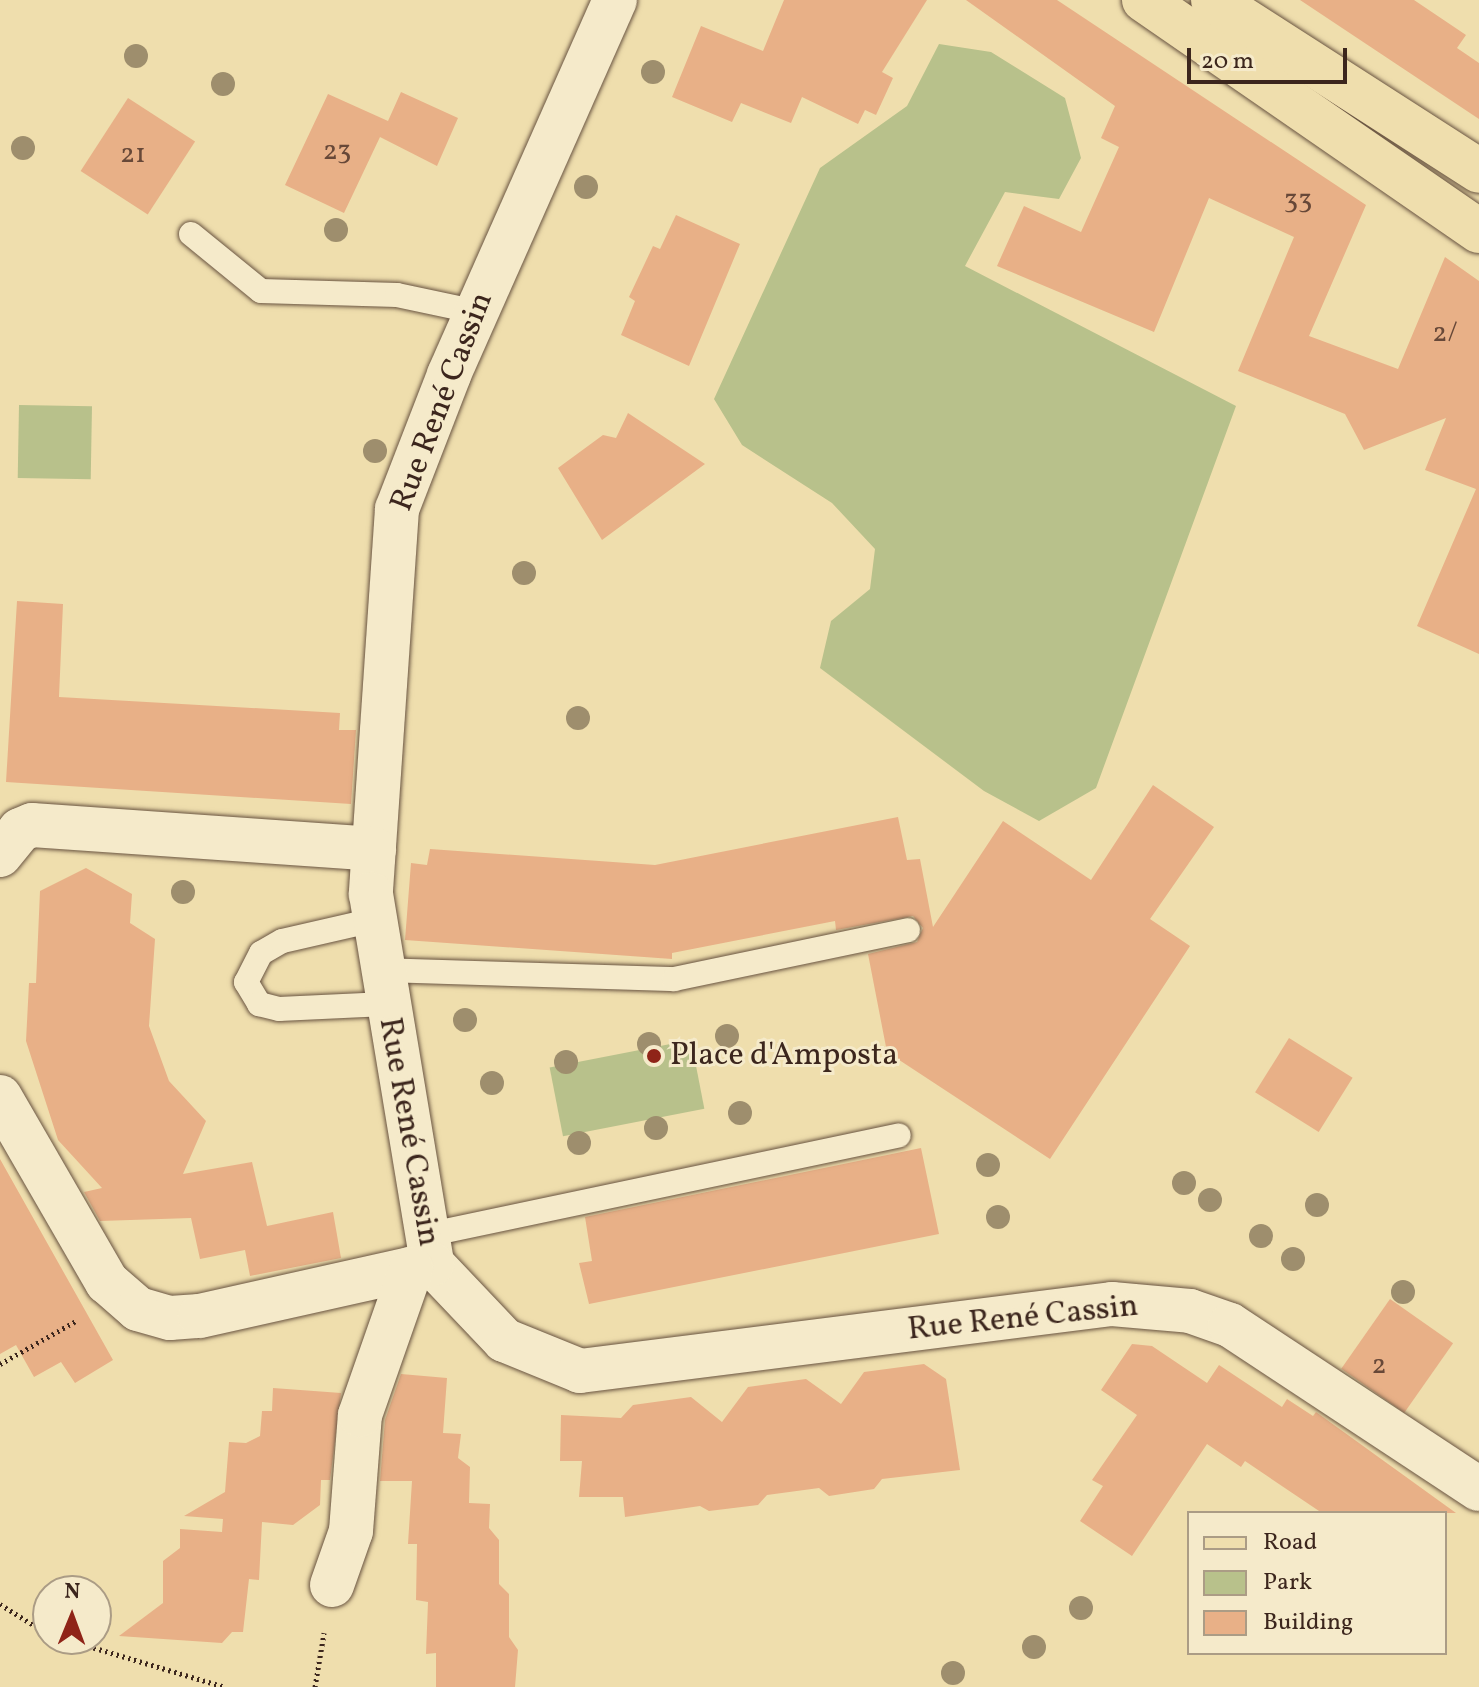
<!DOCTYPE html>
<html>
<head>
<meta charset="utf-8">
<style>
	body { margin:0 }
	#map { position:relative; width:1479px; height:1687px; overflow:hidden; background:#efdead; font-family:Vollkorn,serif }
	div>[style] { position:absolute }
	.green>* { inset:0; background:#b8c18b; transform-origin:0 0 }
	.building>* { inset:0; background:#e8b087; transform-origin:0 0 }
	.path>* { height:5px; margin-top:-2.5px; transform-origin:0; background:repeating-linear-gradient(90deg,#3c261d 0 2px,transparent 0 6px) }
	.roads { filter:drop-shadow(0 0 2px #695441) drop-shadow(0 0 2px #695441) }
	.lane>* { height:24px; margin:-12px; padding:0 12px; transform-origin:12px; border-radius:12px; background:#f5eaca }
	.street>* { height:44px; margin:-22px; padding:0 22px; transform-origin:22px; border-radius:22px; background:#f5eaca }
	.primary>* { height:44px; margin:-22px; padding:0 22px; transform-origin:22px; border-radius:22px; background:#efdead }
	.trees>* { width:24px; height:24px; margin:-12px; border-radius:50%; background:#9e8e6d }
	.dots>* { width:22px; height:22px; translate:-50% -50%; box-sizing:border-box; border:4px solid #f5eaca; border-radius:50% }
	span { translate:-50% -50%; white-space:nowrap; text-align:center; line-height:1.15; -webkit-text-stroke:6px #f5eaca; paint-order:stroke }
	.number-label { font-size:28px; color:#674838 }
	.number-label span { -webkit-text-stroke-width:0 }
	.street-label { font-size:32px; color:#3c261d }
	.poi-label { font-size:32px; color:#3c261d }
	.left { translate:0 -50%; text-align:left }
	.legend { position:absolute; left:1187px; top:1511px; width:260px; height:144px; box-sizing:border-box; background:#f5eaca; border:2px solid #ab9c85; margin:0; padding:10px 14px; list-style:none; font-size:24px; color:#3c261d }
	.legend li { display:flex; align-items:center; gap:16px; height:40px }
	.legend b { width:40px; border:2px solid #ab9c85 }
	.north { position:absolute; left:32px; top:1575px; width:80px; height:80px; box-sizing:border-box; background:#f5eaca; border:2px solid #ab9c85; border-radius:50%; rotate:1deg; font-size:22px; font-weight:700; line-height:32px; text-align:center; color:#3c261d }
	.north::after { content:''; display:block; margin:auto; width:28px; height:36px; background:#8f2418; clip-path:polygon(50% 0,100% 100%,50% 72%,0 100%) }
	.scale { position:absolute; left:1187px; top:48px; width:160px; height:36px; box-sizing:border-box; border:4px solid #3c261d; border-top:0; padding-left:10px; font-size:24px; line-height:28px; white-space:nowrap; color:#3c261d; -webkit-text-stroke:6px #f5eaca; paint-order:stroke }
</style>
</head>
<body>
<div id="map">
	<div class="green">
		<div style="clip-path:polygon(939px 44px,991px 52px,1065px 98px,1081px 158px,1059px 199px,1005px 192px,965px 266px,1236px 406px,1096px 788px,1039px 821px,984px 791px,820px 668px,831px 621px,870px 589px,875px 549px,832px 503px,742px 445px,714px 399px,820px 168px,907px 106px)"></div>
		<div style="left:19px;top:405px;width:73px;height:73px;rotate:1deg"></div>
		<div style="left:691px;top:1040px;width:70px;height:144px;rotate:79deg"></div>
	</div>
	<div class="building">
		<div style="clip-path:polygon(784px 0,927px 0,882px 72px,893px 78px,876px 115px,865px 110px,858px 124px,802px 97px,791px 123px,741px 103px,732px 122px,672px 97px,701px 26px,763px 51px)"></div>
		<div style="clip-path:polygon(966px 0,1057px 0,1366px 205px,1309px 336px,1398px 369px,1445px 257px,1479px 281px,1479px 654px,1417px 626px,1476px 489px,1425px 470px,1446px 418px,1364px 450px,1345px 414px,1238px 371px,1294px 237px,1209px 198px,1154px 332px,997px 266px,1024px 206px,1081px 232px,1119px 147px,1101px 138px,1115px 106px)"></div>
		<div style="clip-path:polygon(1300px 0,1414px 0,1466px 35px,1457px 48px,1479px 63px,1479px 119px)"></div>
		<div style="clip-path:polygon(401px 92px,458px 118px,437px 166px,380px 137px,344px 213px,285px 185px,328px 94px,388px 121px)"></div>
		<div style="left:128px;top:98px;width:80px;height:87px;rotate:33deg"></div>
		<div style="clip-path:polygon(676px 215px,740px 244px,689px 366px,621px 335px,635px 301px,629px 297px,653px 246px,660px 249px)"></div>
		<div style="clip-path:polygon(628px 413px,705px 464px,602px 540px,558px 468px,603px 435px,616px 438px)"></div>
		<div style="clip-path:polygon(17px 601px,63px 604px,59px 697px,340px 713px,339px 730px,356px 730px,351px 804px,6px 782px)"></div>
		<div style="clip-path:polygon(1153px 785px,1214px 827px,1150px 919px,1190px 946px,1050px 1159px,887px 1052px,868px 954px,917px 942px,923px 928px,913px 916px,836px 930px,835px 921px,672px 953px,672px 959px,405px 940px,411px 863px,427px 865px,430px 849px,655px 865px,898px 817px,907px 860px,920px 859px,933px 927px,1003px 821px,1091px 880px)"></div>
		<div style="clip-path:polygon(86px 868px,132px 894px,130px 923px,155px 939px,149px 1026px,169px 1081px,206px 1121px,183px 1174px,252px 1162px,267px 1226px,333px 1212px,341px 1258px,250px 1276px,245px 1250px,200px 1259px,191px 1218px,100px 1221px,84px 1192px,102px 1188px,58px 1140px,26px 1041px,29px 983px,36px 983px,40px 891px)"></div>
		<div style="left:1289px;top:1038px;width:75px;height:64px;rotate:32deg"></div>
		<div style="clip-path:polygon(921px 1148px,939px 1234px,589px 1304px,579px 1263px,592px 1261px,585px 1217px)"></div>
		<div style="clip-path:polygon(0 1159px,113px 1360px,75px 1383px,61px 1362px,34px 1377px,16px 1345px,0 1354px)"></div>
		<div style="left:1390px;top:1299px;width:77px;height:85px;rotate:35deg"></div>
		<div style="clip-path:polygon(1132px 1344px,1152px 1346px,1207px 1383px,1219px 1365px,1282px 1407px,1287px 1399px,1313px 1416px,1316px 1412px,1456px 1513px,1322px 1513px,1245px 1461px,1241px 1467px,1207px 1444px,1132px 1556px,1080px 1521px,1103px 1486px,1092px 1480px,1137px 1415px,1101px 1390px)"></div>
		<div style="clip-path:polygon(924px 1364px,946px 1379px,960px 1470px,882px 1479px,874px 1489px,829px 1496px,819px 1488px,767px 1495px,758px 1505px,709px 1511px,700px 1506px,625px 1517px,623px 1497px,579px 1497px,582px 1461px,560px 1461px,561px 1415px,621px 1418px,633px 1405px,691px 1397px,722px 1422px,748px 1387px,806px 1379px,841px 1404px,864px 1372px)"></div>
		<div style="clip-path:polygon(401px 1374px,447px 1378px,443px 1433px,461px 1434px,458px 1458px,470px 1467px,469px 1503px,490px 1504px,489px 1528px,499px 1540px,499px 1584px,509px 1594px,509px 1637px,518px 1650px,515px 1687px,436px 1687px,436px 1653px,426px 1654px,428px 1602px,416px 1600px,417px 1544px,408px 1544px,412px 1481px,380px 1481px,385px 1420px)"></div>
		<div style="clip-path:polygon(273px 1388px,341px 1393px,330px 1480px,321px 1480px,320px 1505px,293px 1525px,262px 1522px,259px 1580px,249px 1579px,243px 1632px,232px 1632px,222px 1643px,119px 1636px,163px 1603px,163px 1561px,180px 1548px,180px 1529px,222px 1532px,223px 1519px,184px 1516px,225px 1492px,229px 1442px,246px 1443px,260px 1436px,262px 1411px,272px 1411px)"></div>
	</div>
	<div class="path">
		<div style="left:0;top:1364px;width:87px;rotate:-29.5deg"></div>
		<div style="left:0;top:1604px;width:57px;rotate:32deg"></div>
		<div style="left:65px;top:1639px;width:167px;rotate:16.7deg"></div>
		<div style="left:315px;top:1687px;width:55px;rotate:-80.5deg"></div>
	</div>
	<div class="roads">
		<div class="lane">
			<div style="left:191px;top:234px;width:90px;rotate:39.2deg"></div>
			<div style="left:261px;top:291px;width:136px;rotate:1.7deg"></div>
			<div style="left:397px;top:295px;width:82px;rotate:12deg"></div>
			<div style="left:374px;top:920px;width:94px;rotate:167.1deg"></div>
			<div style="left:282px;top:941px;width:24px;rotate:150deg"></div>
			<div style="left:261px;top:953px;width:33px;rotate:117deg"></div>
			<div style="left:246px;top:982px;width:26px;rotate:59deg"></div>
			<div style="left:259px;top:1004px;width:21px;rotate:14deg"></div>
			<div style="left:279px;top:1009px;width:107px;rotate:-2.7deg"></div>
			<div style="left:381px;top:970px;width:293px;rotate:1.8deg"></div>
			<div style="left:674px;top:979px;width:239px;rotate:-11.8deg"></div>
			<div style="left:426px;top:1235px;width:483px;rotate:-11.9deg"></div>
		</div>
		<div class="street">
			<div style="left:615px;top:0;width:410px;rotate:113.9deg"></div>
			<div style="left:449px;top:375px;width:144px;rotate:111.2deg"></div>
			<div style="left:397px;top:509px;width:386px;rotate:93.9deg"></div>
			<div style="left:371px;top:894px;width:375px;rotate:80.6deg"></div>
			<div style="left:432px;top:1264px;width:105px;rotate:46.5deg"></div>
			<div style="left:504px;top:1340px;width:82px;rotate:22.2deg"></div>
			<div style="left:580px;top:1371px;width:536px;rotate:-7.18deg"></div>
			<div style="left:1112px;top:1304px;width:78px;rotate:5.1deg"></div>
			<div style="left:1190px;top:1311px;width:42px;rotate:19.3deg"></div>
			<div style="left:1230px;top:1325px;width:298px;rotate:33.4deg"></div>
			<div style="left:0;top:855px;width:32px;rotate:-51deg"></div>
			<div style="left:20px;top:830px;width:13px;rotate:-23deg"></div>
			<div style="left:32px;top:825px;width:343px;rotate:4deg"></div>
			<div style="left:0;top:1097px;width:214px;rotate:60deg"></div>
			<div style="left:107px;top:1282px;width:41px;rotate:41.1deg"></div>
			<div style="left:138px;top:1309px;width:33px;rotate:16deg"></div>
			<div style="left:170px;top:1318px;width:30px;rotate:-4deg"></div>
			<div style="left:200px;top:1316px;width:238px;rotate:-12.6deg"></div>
			<div style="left:332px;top:1585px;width:57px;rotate:-70.6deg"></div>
			<div style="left:351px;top:1531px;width:116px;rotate:-85.6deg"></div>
			<div style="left:360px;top:1415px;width:155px;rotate:-70.7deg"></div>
		</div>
		<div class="primary">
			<div style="left:1144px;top:0;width:407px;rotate:34.6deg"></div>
			<div style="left:1213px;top:0;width:316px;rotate:32.7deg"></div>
		</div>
	</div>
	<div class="trees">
		<div style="left:136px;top:56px"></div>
		<div style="left:653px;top:72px"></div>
		<div style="left:223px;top:84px"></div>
		<div style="left:23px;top:148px"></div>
		<div style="left:586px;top:187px"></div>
		<div style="left:336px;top:230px"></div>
		<div style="left:375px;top:451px"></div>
		<div style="left:524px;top:573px"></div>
		<div style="left:578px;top:718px"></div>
		<div style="left:183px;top:892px"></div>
		<div style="left:465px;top:1020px"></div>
		<div style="left:727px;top:1036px"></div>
		<div style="left:649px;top:1044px"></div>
		<div style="left:566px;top:1062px"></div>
		<div style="left:492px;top:1083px"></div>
		<div style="left:740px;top:1113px"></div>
		<div style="left:656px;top:1128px"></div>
		<div style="left:579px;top:1143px"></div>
		<div style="left:988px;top:1165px"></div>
		<div style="left:1184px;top:1183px"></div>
		<div style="left:1210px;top:1200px"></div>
		<div style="left:1317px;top:1205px"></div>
		<div style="left:998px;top:1217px"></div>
		<div style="left:1261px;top:1236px"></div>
		<div style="left:1293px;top:1259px"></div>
		<div style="left:1403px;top:1292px"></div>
		<div style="left:1081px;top:1608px"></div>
		<div style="left:1034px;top:1647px"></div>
		<div style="left:953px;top:1673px"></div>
	</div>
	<div class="dots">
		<div style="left:654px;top:1056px;background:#8f2418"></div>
	</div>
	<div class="number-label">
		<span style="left:337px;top:152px">23</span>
		<span style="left:133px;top:155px">21</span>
		<span style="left:1298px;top:201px">33</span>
		<span style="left:1445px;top:334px">2/</span>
		<span style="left:1379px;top:1366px">2</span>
	</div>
	<div class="street-label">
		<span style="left:443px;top:402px;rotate:-69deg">Rue René Cassin</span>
		<span style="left:408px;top:1132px;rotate:80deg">Rue René Cassin</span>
		<span style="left:1023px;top:1319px;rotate:-6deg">Rue René Cassin</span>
	</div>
	<div class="poi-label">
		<span class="left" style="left:670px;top:1056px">Place d'Amposta</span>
	</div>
	<ul class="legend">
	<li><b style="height:10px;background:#efdead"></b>Road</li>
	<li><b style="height:22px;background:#b8c18b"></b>Park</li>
	<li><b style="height:22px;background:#e8b087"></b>Building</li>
	</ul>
	<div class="north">N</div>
	<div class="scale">20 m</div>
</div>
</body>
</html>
